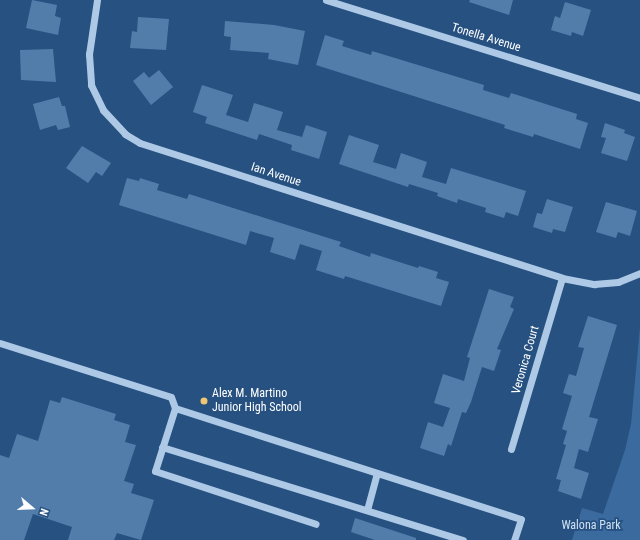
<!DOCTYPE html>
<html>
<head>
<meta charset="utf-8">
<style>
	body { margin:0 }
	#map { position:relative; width:640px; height:540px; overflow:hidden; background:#265180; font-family:"Roboto Condensed",sans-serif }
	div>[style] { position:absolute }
	.green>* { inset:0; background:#3b6b9e }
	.building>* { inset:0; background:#527dab }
	.minor>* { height:7px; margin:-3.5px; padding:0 3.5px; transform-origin:3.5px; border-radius:3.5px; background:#adc9e6 }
	.dots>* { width:11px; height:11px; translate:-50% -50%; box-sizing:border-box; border:2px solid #265180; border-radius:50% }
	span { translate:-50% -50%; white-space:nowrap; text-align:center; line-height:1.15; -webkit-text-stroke:3.5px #265180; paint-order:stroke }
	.street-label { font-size:12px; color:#fff }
	.poi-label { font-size:12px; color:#fff }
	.left { translate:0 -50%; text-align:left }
	.park-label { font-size:12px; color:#d0e2f5 }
	.north { position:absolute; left:12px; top:488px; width:40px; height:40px; -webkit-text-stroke:3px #265180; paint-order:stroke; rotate:109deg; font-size:11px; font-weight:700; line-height:16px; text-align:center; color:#fff }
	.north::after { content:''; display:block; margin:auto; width:14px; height:18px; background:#fff; clip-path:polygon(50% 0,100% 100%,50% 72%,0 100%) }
</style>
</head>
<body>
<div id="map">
	<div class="green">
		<div style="clip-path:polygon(640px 327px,640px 540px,572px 540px,582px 508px,603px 514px,625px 450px,631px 424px)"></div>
	</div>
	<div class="building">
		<div style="clip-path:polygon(32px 0,57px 5px,55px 16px,61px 18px,58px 35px,26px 28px)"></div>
		<div style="clip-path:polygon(470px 0,513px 0,509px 15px,469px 2px)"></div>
		<div style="clip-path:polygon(565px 2px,591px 10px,583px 36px,572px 32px,571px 36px,551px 30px,555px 16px,560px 18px)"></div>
		<div style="clip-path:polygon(138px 17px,169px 19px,166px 50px,130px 48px,132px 31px,137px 32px)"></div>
		<div style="clip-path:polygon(225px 21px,274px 25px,305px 31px,298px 65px,268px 59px,269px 53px,230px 50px,231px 37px,224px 36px)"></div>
		<div style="clip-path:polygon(325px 35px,344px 41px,342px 46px,371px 55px,372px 51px,484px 85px,483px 90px,509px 98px,511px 93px,577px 114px,576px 119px,588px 123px,580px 149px,534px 134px,533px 137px,504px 128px,505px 125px,316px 65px)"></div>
		<div style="clip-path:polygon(53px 49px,56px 82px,21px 80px,20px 50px)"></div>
		<div style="clip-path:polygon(159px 70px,173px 87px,151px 105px,133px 81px,144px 72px,149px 78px)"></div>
		<div style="clip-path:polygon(202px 85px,233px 95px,226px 115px,248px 122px,254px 103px,283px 112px,277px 130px,302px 137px,306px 125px,327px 132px,319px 159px,291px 150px,292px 145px,259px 134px,257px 140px,205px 123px,207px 117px,193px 112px)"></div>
		<div style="clip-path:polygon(59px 97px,62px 106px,65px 106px,70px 127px,58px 130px,56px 125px,40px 130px,33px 104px)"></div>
		<div style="clip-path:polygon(605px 123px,625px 130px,624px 133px,635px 137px,627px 161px,601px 153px,606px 138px,601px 137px)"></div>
		<div style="clip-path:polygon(349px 135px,379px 145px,373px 162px,396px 169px,401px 153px,427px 162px,422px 177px,446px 184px,451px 168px,526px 191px,518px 216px,506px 212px,504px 218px,485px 212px,486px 208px,458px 199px,457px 203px,437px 196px,438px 193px,409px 184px,408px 187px,339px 164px)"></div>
		<div style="clip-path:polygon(82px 146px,111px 163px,102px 176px,96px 172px,88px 183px,66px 168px)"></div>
		<div style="clip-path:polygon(127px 178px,139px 181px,140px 178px,159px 184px,157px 190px,187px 199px,189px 194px,341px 242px,339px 246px,370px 257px,371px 253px,418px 268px,419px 266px,438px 272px,436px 278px,449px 282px,441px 306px,345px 276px,344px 279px,316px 270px,322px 251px,300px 244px,295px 260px,270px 252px,274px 238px,250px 231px,246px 245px,119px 205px)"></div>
		<div style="clip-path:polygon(547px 199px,573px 207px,565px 232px,553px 229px,552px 233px,533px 227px,537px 213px,542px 214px)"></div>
		<div style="clip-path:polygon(606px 202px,637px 211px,630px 236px,618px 232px,616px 238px,596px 232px)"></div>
		<div style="clip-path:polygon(489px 289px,514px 297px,510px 307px,514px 309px,497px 349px,501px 350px,494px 371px,482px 367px,471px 402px,466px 413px,462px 412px,451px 446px,448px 444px,444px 456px,420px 448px,428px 422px,443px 427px,450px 408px,434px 403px,443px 374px,464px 381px,470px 358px,467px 357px)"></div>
		<div style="clip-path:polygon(588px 316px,617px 325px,589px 417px,598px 419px,588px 452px,579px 449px,574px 468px,589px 473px,581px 499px,558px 491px,561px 480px,556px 479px,566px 445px,563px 444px,567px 431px,562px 429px,572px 396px,563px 393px,569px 374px,576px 376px,584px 348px,578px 347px)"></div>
		<div style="clip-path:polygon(62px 397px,116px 414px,114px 420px,130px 425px,125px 442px,136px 445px,124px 481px,134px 484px,131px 493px,154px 500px,141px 540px,117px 533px,114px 540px,68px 540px,72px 527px,33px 514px,24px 540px,0 540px,0 455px,9px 458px,17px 434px,38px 441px,50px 400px,60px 403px)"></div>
		<div style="clip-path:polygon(355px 518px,416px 538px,416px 540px,375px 540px,351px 532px)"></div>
	</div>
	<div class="minor">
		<div style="left:97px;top:0;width:55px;rotate:98.4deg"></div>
		<div style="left:89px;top:54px;width:31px;rotate:86deg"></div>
		<div style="left:91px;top:85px;width:28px;rotate:64deg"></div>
		<div style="left:103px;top:110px;width:33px;rotate:47deg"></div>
		<div style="left:125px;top:134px;width:17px;rotate:31deg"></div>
		<div style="left:140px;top:143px;width:443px;rotate:17.7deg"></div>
		<div style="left:562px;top:278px;width:33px;rotate:11deg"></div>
		<div style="left:594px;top:284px;width:24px;rotate:-5deg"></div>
		<div style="left:618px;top:282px;width:24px;rotate:-22deg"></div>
		<div style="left:326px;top:0;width:329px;rotate:17.3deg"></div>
		<div style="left:0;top:343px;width:179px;rotate:17.5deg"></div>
		<div style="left:171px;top:397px;width:12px;rotate:70deg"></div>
		<div style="left:175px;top:408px;width:66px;rotate:107.6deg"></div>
		<div style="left:155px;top:471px;width:169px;rotate:18.2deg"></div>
		<div style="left:175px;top:408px;width:363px;rotate:17.8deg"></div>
		<div style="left:521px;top:519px;width:22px;rotate:108deg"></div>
		<div style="left:162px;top:447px;width:315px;rotate:17.2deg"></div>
		<div style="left:511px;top:449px;width:178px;rotate:-73.4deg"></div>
		<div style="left:367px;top:510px;width:38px;rotate:-75deg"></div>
	</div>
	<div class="dots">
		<div style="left:204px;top:401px;background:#efc672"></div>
	</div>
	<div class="street-label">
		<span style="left:486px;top:38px;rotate:17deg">Tonella Avenue</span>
		<span style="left:276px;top:175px;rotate:18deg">Ian Avenue</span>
		<span style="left:526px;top:360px;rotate:-74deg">Veronica Court</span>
	</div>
	<div class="poi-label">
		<span class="left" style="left:212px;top:401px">Alex M. Martino<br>Junior High School</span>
	</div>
	<div class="park-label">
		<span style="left:591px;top:526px">Walona Park</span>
	</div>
	<div class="north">N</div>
</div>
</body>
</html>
